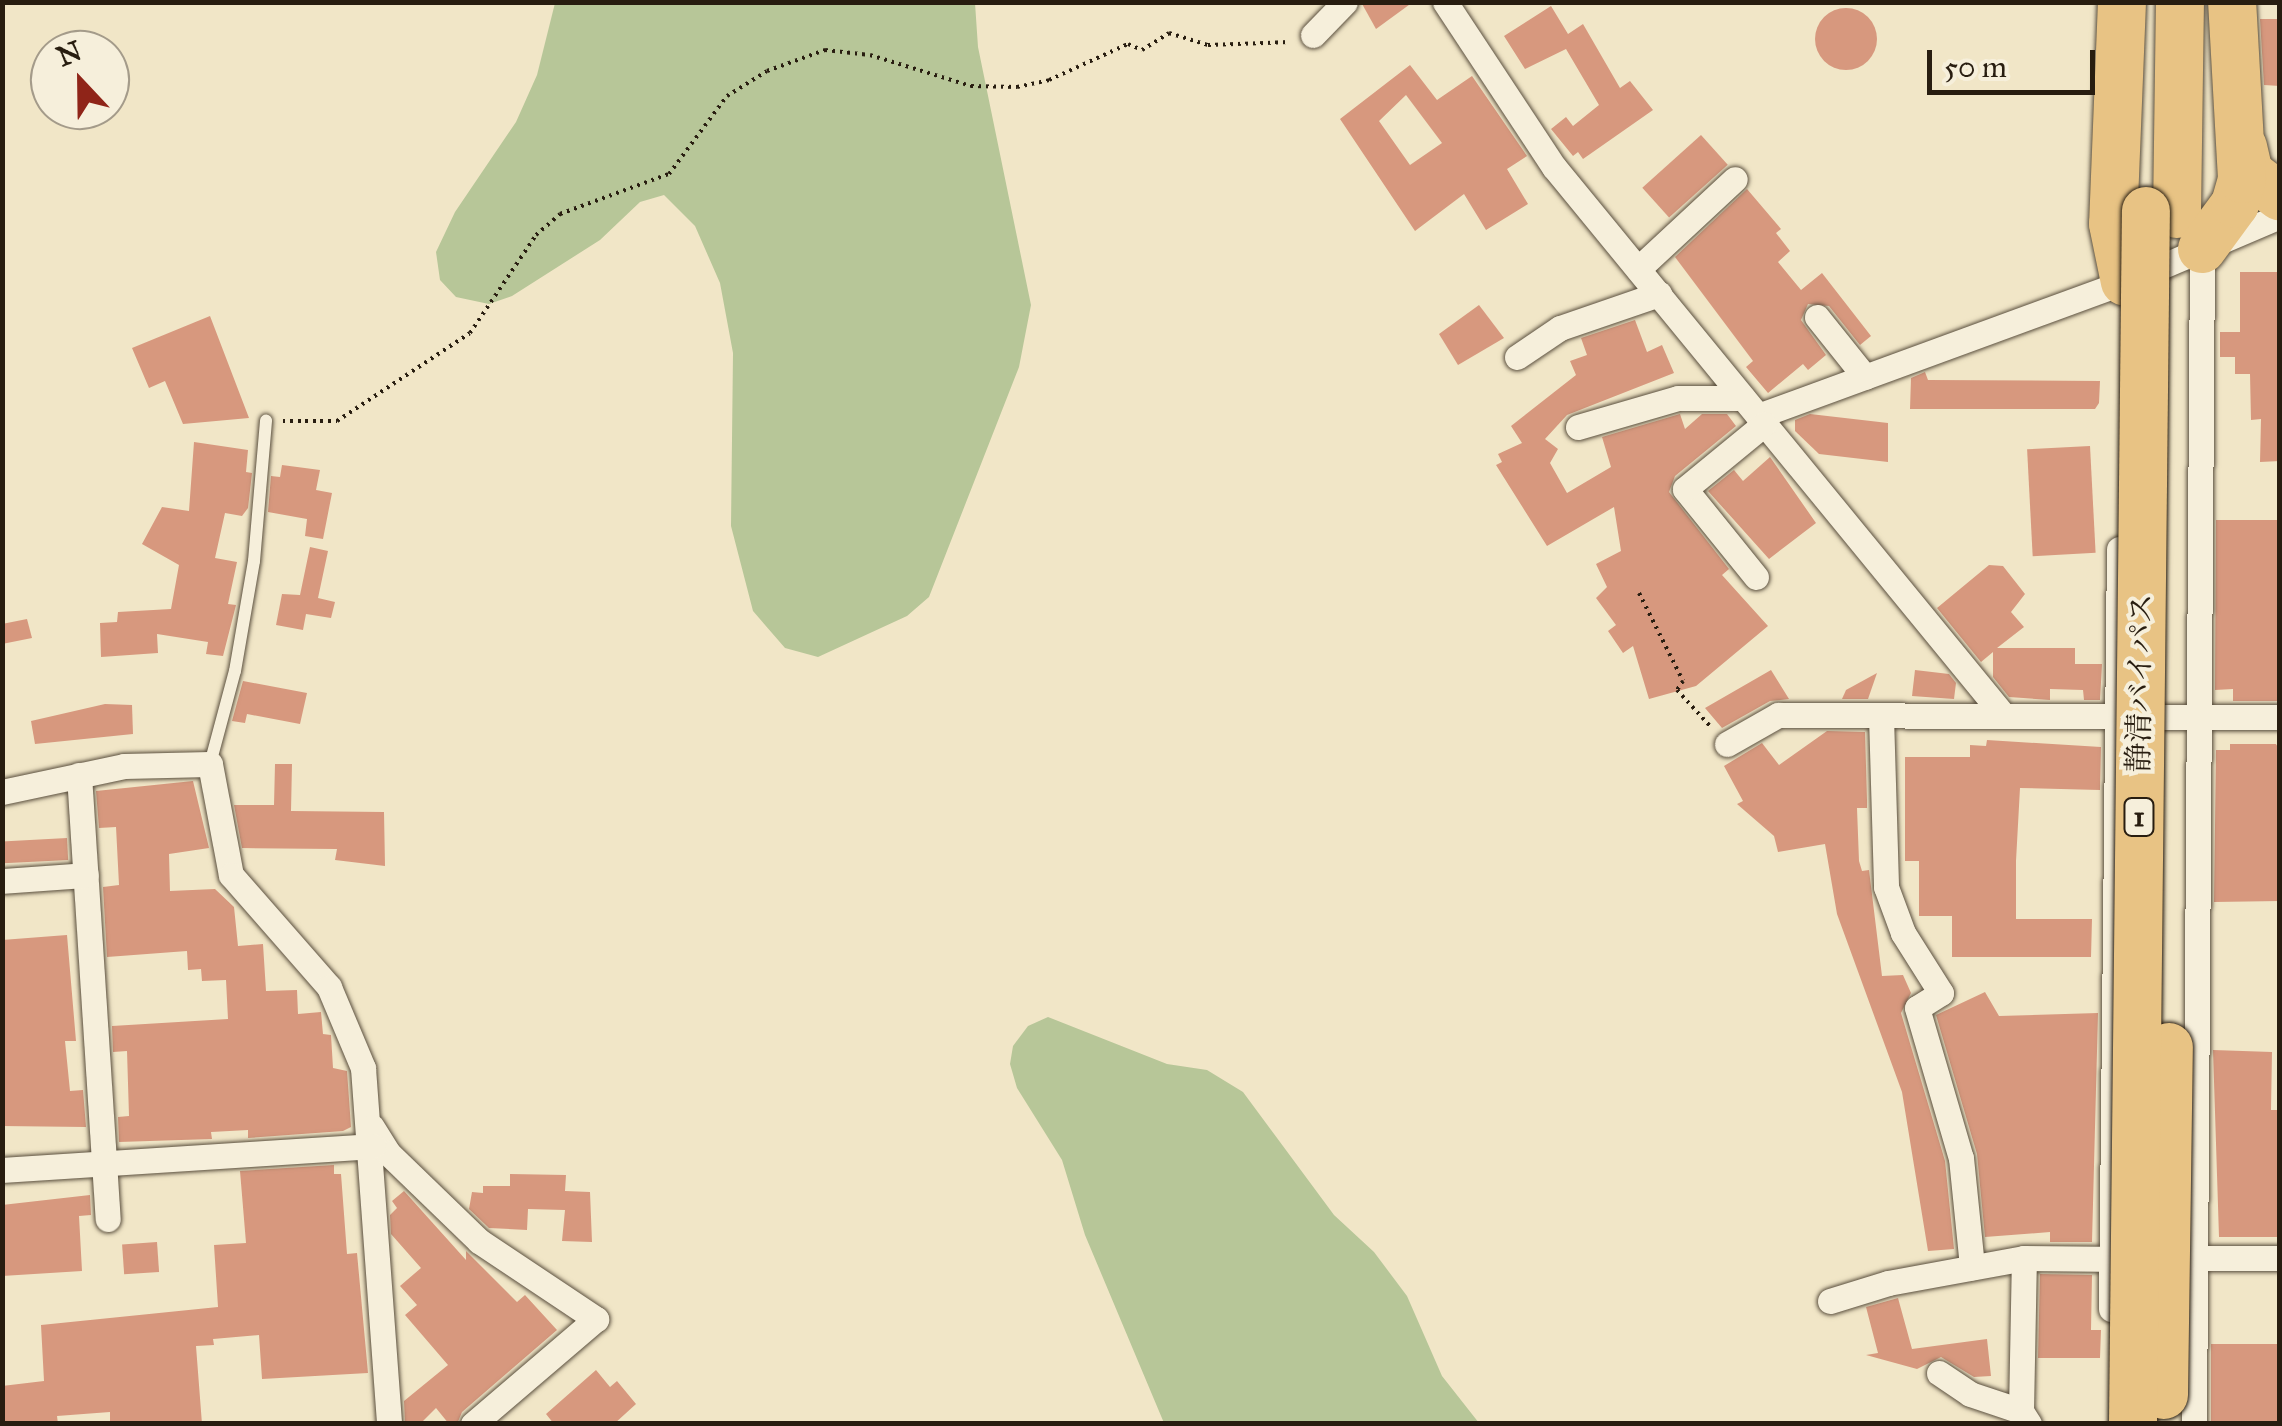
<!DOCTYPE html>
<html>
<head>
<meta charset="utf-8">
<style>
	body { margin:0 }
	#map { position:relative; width:2282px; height:1426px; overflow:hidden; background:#f1e6c7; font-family:"IM FELL Great Primer","Noto Serif JP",serif }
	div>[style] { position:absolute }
	.green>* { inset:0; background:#b7c698 }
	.building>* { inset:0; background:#d7987e; transform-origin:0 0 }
	.round { border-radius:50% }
	.path>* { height:4px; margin-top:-2px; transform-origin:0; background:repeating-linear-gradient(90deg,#281d10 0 2.5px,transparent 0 7.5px) }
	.roads { filter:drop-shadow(0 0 2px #5a4f3e) drop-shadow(0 0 2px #5a4f3e) }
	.lane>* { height:12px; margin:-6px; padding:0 6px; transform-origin:6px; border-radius:6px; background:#f6efdb }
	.street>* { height:25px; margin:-12.5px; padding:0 12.5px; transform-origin:12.5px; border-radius:12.5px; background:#f6efdb }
	.highway>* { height:48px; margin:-24px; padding:0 24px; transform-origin:24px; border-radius:24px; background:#e8c384 }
	.bridges { filter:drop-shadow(0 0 2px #281d10) drop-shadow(0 0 2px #281d10) }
	.highway-bridge>* { height:48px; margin:-24px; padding:0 24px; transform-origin:24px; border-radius:24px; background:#e8c384 }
	span { translate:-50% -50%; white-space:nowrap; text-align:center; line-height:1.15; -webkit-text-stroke:8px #f6efdb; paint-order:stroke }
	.shield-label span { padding:2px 8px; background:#f6efdb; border:2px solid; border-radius:8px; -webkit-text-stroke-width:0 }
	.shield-label { font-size:28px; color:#281d10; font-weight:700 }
	.street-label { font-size:30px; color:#281d10 }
	.frame { position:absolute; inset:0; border:5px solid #281d10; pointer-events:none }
	.north { position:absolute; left:30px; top:30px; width:100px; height:100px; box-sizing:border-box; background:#f6efdb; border:2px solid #a49b8a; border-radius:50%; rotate:338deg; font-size:28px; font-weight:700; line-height:40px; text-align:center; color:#281d10 }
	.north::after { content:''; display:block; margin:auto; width:35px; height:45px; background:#8f2418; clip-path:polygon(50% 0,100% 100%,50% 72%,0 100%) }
	.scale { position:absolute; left:1927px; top:50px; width:168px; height:45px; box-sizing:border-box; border:5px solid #281d10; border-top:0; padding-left:12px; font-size:30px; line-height:35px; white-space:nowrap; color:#281d10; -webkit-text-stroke:8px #f6efdb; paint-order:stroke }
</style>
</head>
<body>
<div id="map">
	<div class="green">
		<div style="clip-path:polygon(555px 3px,975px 3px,978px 47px,1031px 305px,1019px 367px,929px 597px,907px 616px,818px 657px,785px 648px,753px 611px,731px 526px,733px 353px,720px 283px,695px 226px,664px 195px,640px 202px,600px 240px,512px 296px,489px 304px,456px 297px,440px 280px,436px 252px,455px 212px,516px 122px,537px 75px)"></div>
		<div style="clip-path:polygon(1048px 1017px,1167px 1064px,1207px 1070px,1243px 1092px,1334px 1215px,1374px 1252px,1407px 1296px,1442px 1376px,1479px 1423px,1164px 1423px,1085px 1235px,1062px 1160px,1017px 1088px,1010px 1064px,1013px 1046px,1028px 1026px)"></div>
	</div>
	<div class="building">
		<div style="clip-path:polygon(1361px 2px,1413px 2px,1376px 29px)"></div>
		<div style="clip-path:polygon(1551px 6px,1568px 34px,1583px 24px,1620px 88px,1630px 81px,1653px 110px,1583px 159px,1578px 152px,1573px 156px,1551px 129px,1566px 117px,1573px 126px,1599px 105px,1566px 49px,1525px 69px,1504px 36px)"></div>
		<div class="round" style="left:1815px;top:8px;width:62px;height:62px"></div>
		<div style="clip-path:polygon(2260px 19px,2280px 19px,2280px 86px,2264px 85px)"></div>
		<div style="clip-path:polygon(evenodd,1410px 65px,1437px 100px,1472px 76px,1527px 156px,1507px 169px,1528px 204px,1486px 230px,1464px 194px,1415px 231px,1340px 119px,1410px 65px,1406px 95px,1442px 143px,1410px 165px,1379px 121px,1406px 95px)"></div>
		<div style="left:1701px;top:135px;width:40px;height:79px;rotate:48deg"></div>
		<div style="clip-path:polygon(1747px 189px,1781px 229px,1776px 233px,1790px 251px,1778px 262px,1801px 290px,1822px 273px,1871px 336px,1860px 345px,1829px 306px,1808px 304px,1801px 320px,1826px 355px,1808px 370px,1803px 364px,1768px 393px,1746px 367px,1753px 361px,1675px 257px)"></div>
		<div style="clip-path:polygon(2240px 272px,2280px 272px,2280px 461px,2260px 462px,2261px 419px,2251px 420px,2250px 374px,2235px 374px,2235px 357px,2220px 357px,2220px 332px,2240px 332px)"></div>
		<div style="clip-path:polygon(1479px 305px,1504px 338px,1458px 365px,1439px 334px)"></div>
		<div style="clip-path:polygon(210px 316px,249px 418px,183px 424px,165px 381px,149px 388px,132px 348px)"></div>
		<div style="clip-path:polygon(1635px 320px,1647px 352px,1662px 345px,1674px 373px,1567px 415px,1545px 439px,1558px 449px,1550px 463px,1567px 493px,1611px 467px,1602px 437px,1680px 414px,1685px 429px,1702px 414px,1727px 414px,1736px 426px,1675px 476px,1669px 492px,1729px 569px,1722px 575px,1768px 626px,1696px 686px,1649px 699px,1633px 646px,1623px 653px,1608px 631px,1616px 625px,1596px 598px,1607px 587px,1596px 564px,1621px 551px,1614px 507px,1547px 546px,1496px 465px,1502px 462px,1498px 454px,1522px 443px,1511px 426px,1576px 375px,1570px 361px,1587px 355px,1581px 338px)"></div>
		<div style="clip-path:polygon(1925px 372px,1928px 380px,2100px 381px,2099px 403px,2095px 409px,1910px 409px,1911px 378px)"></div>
		<div style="clip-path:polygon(1810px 414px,1888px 423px,1888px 462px,1819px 454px,1795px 431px,1795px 420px)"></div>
		<div style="clip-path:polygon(194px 442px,248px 450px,246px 472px,252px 473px,248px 508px,242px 516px,225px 513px,215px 558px,237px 562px,228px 604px,236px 605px,223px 656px,206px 654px,208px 642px,157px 634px,158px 653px,101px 657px,100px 623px,117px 622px,118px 612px,171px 609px,179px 565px,142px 544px,162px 507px,189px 511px)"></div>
		<div style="left:2090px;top:446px;width:107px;height:63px;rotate:87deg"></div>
		<div style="clip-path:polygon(1770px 457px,1816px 523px,1769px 559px,1708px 491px,1734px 470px,1743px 481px)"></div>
		<div style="clip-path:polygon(282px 465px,320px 470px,316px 490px,332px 493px,323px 539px,305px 536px,307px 519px,268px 512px,271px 476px,280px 477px)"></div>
		<div style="clip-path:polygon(2216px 520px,2280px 520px,2280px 701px,2233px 701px,2233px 689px,2215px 690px)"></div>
		<div style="clip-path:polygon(310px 547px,328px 551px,318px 598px,335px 602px,331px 618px,306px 614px,303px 630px,276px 625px,282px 594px,300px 595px)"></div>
		<div style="clip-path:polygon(1989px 565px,2003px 566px,2025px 594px,2011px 612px,2024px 627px,1997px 648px,2075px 648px,2075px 664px,2102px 664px,2100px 700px,2084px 700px,2083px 690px,2050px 689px,2050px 700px,2009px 697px,1993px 677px,1993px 652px,1981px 662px,1937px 608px)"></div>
		<div style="clip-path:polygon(27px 619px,32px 638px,2px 644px,2px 624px)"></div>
		<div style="clip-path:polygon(1771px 670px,1789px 699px,1770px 701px,1722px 728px,1705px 708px)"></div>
		<div style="clip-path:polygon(1915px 670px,1949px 674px,1956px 683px,1954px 699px,1912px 696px)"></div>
		<div style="clip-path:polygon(1877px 673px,1868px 699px,1842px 699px,1846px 690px)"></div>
		<div style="clip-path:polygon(243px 681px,307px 693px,300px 724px,247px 714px,245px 723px,232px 721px)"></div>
		<div style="clip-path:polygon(105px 704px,132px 705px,133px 734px,35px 744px,31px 721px)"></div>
		<div style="clip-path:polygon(1827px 731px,1865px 732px,1867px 800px,1867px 808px,1857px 808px,1859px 861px,1862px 871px,1869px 870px,1882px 976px,1903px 975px,1911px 993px,1901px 1013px,1945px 1161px,1954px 1249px,1928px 1251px,1902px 1092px,1837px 914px,1825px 844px,1778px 852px,1774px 836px,1737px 804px,1743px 801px,1724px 766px,1762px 743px,1779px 765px)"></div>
		<div style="clip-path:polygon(1987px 740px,2101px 747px,2100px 790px,2020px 788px,2016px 861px,2016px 919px,2092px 919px,2091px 957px,1952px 957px,1952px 916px,1919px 916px,1919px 861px,1905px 861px,1905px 757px,1970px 757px,1970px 745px,1986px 746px)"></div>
		<div style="clip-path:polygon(2230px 744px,2276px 744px,2280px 751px,2280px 901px,2214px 902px,2216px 750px,2230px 750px)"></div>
		<div style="clip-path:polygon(275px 764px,292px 764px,291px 811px,384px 812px,385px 866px,335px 860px,337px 849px,242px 848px,234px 805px,274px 805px)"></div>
		<div style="clip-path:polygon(193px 781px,209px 848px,169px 854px,170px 891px,215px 889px,234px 907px,238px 946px,263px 944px,266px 991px,297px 990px,298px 1014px,321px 1012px,323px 1034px,331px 1035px,333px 1068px,347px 1071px,351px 1127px,343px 1131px,248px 1138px,248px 1130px,211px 1132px,212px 1139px,119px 1142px,118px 1117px,129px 1116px,127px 1051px,113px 1052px,112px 1026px,228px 1019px,226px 980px,202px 981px,201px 969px,188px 970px,187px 951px,107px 957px,103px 887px,119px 885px,116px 827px,99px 828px,96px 791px)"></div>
		<div style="left:67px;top:838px;width:22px;height:65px;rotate:87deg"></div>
		<div style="clip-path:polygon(67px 935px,76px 1041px,65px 1041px,70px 1091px,83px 1090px,86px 1127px,2px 1126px,2px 940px)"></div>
		<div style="clip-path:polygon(1985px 992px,1999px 1016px,2098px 1013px,2092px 1242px,2050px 1242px,2050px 1232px,1985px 1237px,1977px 1154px,1936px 1015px)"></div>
		<div style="clip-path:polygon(2213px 1050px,2272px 1052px,2271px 1110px,2280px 1110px,2280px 1237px,2219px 1237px)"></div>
		<div style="clip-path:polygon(334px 1165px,334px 1174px,341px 1174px,347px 1254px,357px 1253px,368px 1373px,262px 1379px,259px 1335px,213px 1339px,214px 1345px,196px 1346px,202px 1424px,110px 1424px,110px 1412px,57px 1416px,58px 1424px,2px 1424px,2px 1386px,44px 1381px,41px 1325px,218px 1307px,214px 1245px,246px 1243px,240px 1171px)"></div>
		<div style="clip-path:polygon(510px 1174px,566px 1175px,565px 1191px,590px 1192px,592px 1242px,562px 1241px,565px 1210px,528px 1209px,527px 1230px,489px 1228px,469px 1209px,472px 1192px,483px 1193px,483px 1186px,510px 1186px)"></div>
		<div style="clip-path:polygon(404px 1191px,466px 1260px,466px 1251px,517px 1302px,525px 1295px,557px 1330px,462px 1412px,457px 1424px,449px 1424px,436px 1408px,420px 1424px,405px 1424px,404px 1401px,448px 1365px,405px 1315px,417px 1305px,400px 1286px,421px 1268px,391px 1234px,390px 1215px,397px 1208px,392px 1201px)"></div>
		<div style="clip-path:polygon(90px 1195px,91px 1215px,79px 1216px,82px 1271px,2px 1276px,2px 1205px)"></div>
		<div style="left:157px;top:1242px;width:30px;height:35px;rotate:86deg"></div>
		<div style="clip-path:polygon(2040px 1274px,2092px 1275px,2091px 1330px,2101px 1330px,2100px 1358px,2038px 1358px)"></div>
		<div style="clip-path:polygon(1898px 1298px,1912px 1349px,1987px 1339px,1991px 1376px,1974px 1377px,1941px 1357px,1917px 1369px,1866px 1355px,1878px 1353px,1866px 1307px)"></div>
		<div style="left:2211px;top:1344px;width:69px;height:80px"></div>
		<div style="clip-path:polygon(596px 1370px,610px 1387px,617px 1381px,636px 1404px,614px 1424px,554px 1424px,546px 1414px)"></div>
	</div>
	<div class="path">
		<div style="left:283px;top:421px;width:54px"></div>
		<div style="left:337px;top:421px;width:159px;rotate:-33.5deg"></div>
		<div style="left:470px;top:333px;width:118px;rotate:-56deg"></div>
		<div style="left:536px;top:235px;width:32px;rotate:-41deg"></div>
		<div style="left:560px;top:214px;width:116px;rotate:-20.2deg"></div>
		<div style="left:669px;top:174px;width:97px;rotate:-53.4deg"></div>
		<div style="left:727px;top:96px;width:47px;rotate:-32deg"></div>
		<div style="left:767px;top:71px;width:62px;rotate:-19.9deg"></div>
		<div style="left:825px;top:50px;width:45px;rotate:6.3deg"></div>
		<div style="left:870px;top:55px;width:106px;rotate:17.1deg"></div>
		<div style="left:971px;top:86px;width:46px;rotate:1.2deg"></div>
		<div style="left:1017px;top:87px;width:33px;rotate:-12deg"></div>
		<div style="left:1049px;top:80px;width:87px;rotate:-24.5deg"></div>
		<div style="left:1128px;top:44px;width:15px;rotate:23deg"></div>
		<div style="left:1142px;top:50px;width:32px;rotate:-32deg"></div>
		<div style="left:1169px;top:33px;width:41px;rotate:17.1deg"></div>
		<div style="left:1208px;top:45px;width:81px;rotate:-2.1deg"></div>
		<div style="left:1639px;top:593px;width:98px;rotate:63.4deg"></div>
		<div style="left:1683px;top:681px;width:11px;rotate:124deg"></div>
		<div style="left:1677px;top:690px;width:52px;rotate:47.4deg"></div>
	</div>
	<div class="roads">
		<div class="lane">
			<div style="left:210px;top:764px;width:96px;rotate:-75deg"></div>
			<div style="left:235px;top:671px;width:112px;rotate:-80.2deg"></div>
			<div style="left:254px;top:561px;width:141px;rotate:-85.1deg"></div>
		</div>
		<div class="street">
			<div style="left:1445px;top:2px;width:198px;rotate:56.6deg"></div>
			<div style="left:1554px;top:167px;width:710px;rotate:50.66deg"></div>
			<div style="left:1313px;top:35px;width:46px;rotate:-45.9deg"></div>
			<div style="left:1638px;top:269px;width:132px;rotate:-42.9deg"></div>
			<div style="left:1817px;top:317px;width:77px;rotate:51.3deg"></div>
			<div style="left:1517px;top:357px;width:52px;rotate:-34deg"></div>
			<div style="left:1560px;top:328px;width:105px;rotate:-19deg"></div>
			<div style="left:1758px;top:416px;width:391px;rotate:-20.1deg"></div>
			<div style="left:2125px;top:282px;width:168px;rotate:-23.1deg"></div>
			<div style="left:1578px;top:427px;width:104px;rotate:-16.2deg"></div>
			<div style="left:1678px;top:398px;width:65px"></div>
			<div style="left:1756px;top:577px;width:113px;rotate:-128.9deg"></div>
			<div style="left:1685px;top:489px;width:102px;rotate:-39.4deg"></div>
			<div style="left:1881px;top:716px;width:171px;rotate:88.3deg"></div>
			<div style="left:1886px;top:887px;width:49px;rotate:69.7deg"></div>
			<div style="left:1903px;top:933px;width:71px;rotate:57.7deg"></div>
			<div style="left:1941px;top:993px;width:28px;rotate:148deg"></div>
			<div style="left:1917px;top:1008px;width:156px;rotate:73.7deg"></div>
			<div style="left:1961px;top:1158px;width:110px;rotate:84.2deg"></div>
			<div style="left:1727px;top:744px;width:59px;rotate:-29.6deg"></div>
			<div style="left:1778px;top:715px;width:502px;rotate:0.23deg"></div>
			<div style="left:79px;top:775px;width:445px;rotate:86.3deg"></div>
			<div style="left:2px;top:792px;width:125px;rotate:-12deg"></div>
			<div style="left:124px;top:766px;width:86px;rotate:-1.3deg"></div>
			<div style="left:210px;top:764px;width:113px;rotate:79.3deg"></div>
			<div style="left:231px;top:875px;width:149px;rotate:48.8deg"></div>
			<div style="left:329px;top:987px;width:88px;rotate:67.2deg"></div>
			<div style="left:363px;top:1068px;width:357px;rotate:85.8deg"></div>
			<div style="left:2px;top:881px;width:84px;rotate:-4.1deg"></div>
			<div style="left:372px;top:1127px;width:31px;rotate:58deg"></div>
			<div style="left:388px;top:1153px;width:127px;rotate:44deg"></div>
			<div style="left:479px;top:1241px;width:141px;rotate:33.7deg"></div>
			<div style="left:596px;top:1319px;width:162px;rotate:139.5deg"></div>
			<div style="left:2px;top:1170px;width:372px;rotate:-3.7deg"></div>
			<div style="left:2175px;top:1258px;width:105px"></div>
			<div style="left:1830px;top:1301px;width:61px;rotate:-17.2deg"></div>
			<div style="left:1888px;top:1283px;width:138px;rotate:-10.4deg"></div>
			<div style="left:2024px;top:1258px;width:101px;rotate:0.6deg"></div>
			<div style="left:2111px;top:1309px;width:760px;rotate:-89.4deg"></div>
			<div style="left:1939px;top:1373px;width:37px;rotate:34deg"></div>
			<div style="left:1970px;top:1394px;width:54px;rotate:18.4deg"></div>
			<div style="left:2021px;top:1411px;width:15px;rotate:58deg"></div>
			<div style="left:2021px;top:1411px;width:153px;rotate:-88.9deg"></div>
			<div style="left:2194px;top:1424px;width:1175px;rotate:-89.61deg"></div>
		</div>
		<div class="highway">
			<div style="left:2122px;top:2px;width:222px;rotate:92.3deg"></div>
			<div style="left:2113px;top:224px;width:59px;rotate:78.3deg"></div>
			<div style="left:2243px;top:147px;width:27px;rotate:77deg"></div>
			<div style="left:2249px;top:173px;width:39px;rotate:37deg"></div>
			<div style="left:2177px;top:214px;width:212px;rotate:-89.2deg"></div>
			<div style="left:2202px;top:249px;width:56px;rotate:-53.7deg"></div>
			<div style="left:2235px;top:204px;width:26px;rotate:-74deg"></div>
			<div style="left:2242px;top:179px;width:177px;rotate:-93.2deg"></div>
		</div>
	</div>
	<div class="bridges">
		<div class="highway-bridge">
			<div style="left:2164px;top:1395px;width:348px;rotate:-89.2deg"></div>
			<div style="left:2133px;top:1424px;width:1213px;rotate:-89.39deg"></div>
		</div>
	</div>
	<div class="shield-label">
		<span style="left:2139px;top:817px">1</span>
	</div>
	<div class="street-label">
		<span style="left:2140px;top:683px;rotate:-89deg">静清バイパス</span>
	</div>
	<div class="frame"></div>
	<div class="north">N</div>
	<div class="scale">50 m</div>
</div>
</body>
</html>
